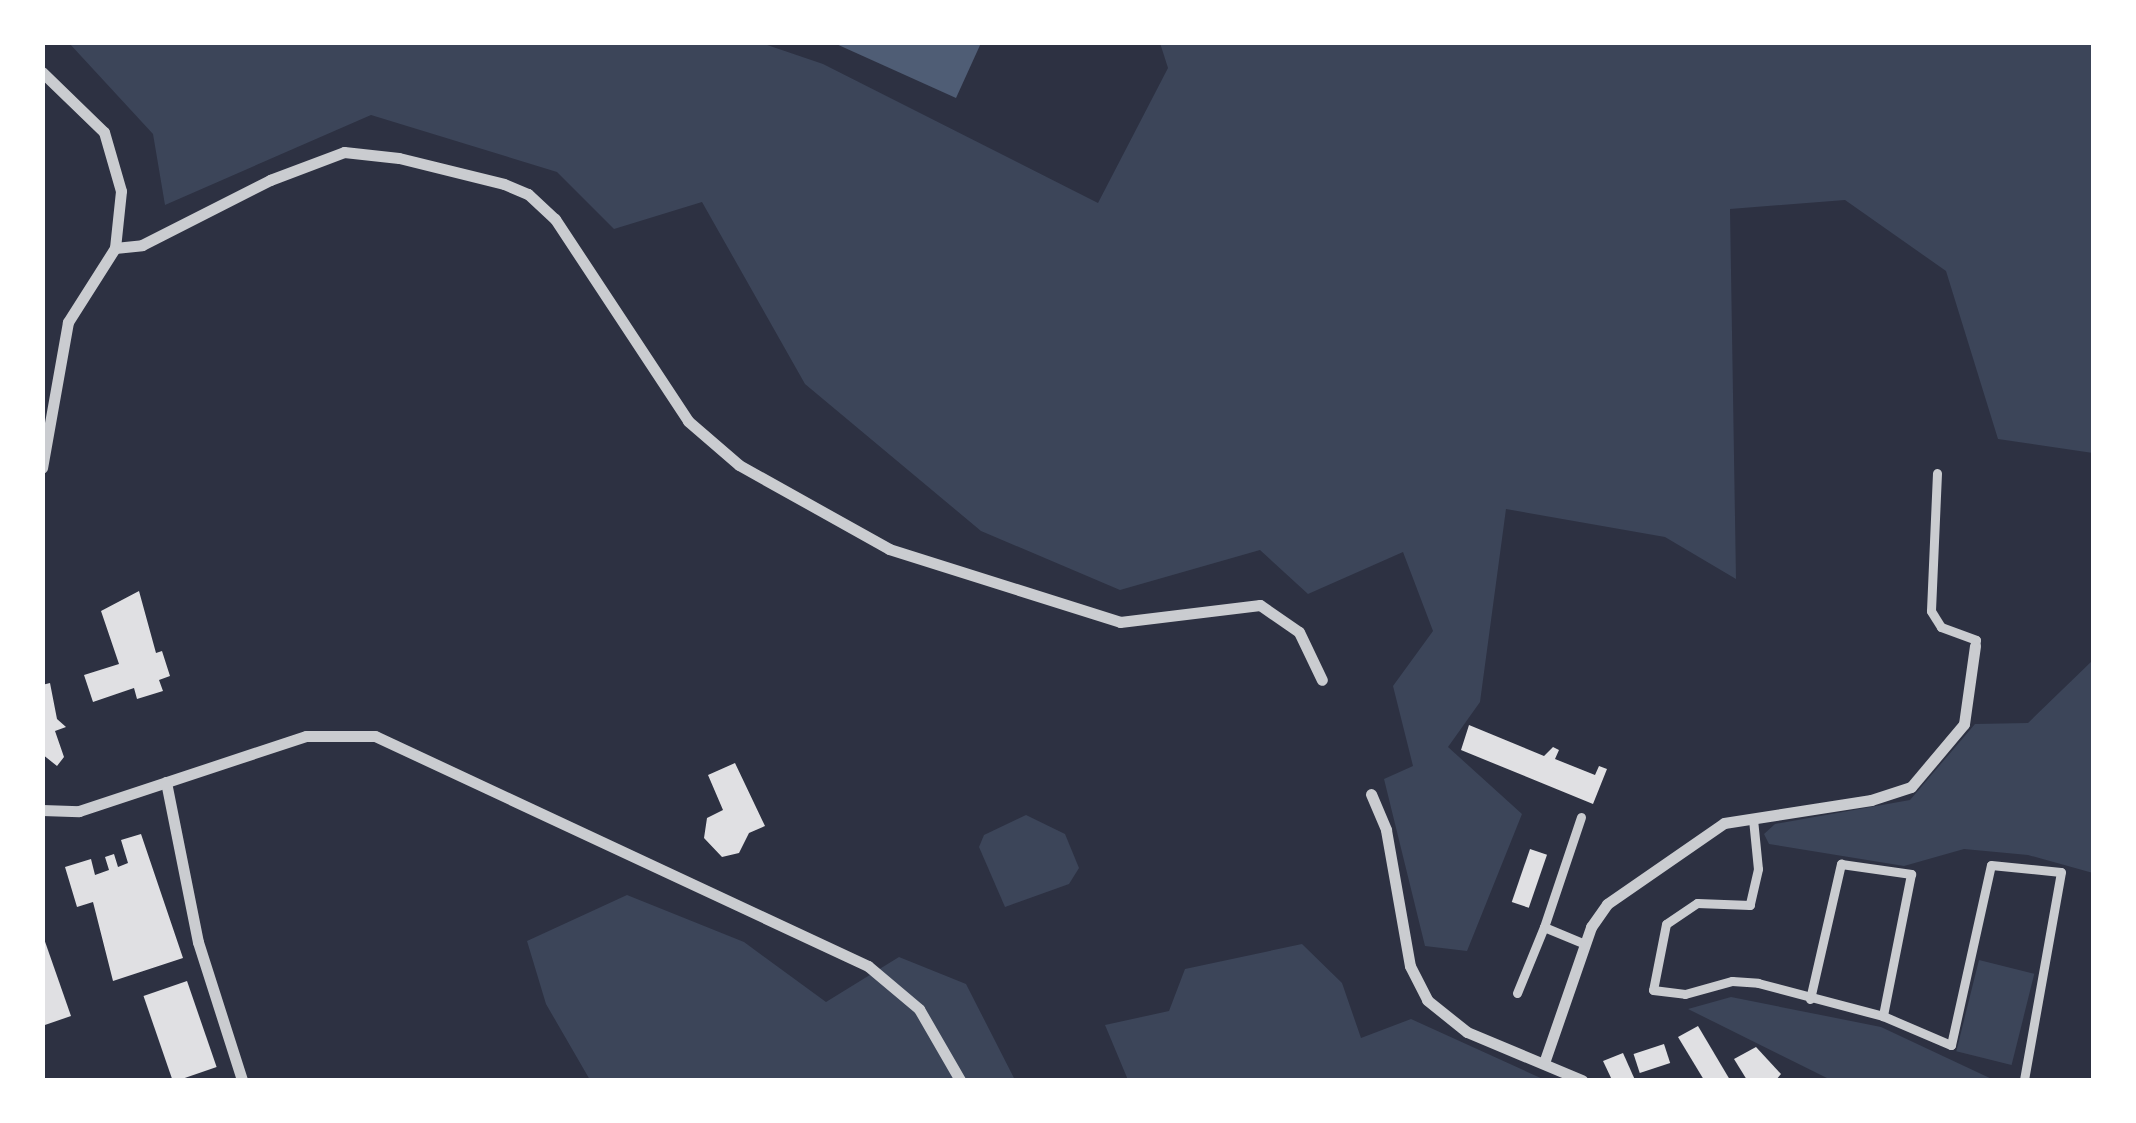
<!DOCTYPE html>
<html>
<head>
<meta charset="utf-8">
<style>
	body { margin:0 }
	#map { position:relative; width:2136px; height:1123px; overflow:hidden; background:#2d3142; font-family:"Alegreya Sans",sans-serif }
	div>[style] { position:absolute }
	.green>* { inset:0; background:#3c4559; transform-origin:0 0 }
	.water>* { inset:0; background:#4f5d75 }
	.building>* { inset:0; background:#e0e0e3; transform-origin:0 0 }
	.minor>* { height:9px; margin:-4.5px; padding:0 4.5px; transform-origin:4.5px; border-radius:4.5px; background:#caccd0 }
	.tertiary>* { height:11px; margin:-5.5px; padding:0 5.5px; transform-origin:5.5px; border-radius:5.5px; background:#caccd0 }
	span { translate:-50% -50%; white-space:nowrap; text-align:center; line-height:1.15; -webkit-text-stroke:8px #fff; paint-order:stroke }
	.frame { position:absolute; inset:0; border:45px solid #fff; pointer-events:none }
</style>
</head>
<body>
<div id="map">
	<div class="green">
		<div style="clip-path:polygon(69px 43px,761px 43px,823px 64px,1098px 203px,1168px 68px,1160px 43px,2093px 43px,2093px 453px,1998px 439px,1946px 271px,1845px 200px,1730px 209px,1736px 579px,1665px 537px,1506px 509px,1480px 702px,1448px 747px,1522px 814px,1467px 951px,1425px 946px,1384px 779px,1413px 766px,1393px 686px,1433px 631px,1403px 552px,1308px 594px,1260px 550px,1120px 590px,981px 531px,805px 384px,702px 202px,614px 229px,557px 172px,371px 115px,165px 205px,153px 134px)"></div>
		<div style="clip-path:polygon(2093px 660px,2093px 873px,2028px 855px,1964px 849px,1904px 866px,1769px 844px,1764px 834px,1775px 824px,1910px 800px,1975px 724px,2028px 723px)"></div>
		<div style="clip-path:polygon(1026px 815px,1065px 834px,1079px 868px,1069px 884px,1005px 907px,979px 847px,984px 835px)"></div>
		<div style="clip-path:polygon(627px 895px,744px 942px,826px 1002px,899px 957px,966px 984px,1015px 1080px,590px 1080px,546px 1004px,527px 941px)"></div>
		<div style="clip-path:polygon(1302px 944px,1342px 983px,1361px 1038px,1411px 1019px,1545px 1080px,1128px 1080px,1105px 1025px,1169px 1011px,1185px 969px)"></div>
		<div style="left:1979px;top:960px;width:57px;height:94px;rotate:14deg"></div>
		<div style="clip-path:polygon(1731px 997px,1881px 1027px,1994px 1080px,1831px 1080px,1688px 1009px)"></div>
	</div>
	<div class="water">
		<div style="clip-path:polygon(834px 43px,981px 43px,956px 98px)"></div>
	</div>
	<div class="building">
		<div style="clip-path:polygon(139px 591px,156px 653px,162px 651px,170px 676px,159px 680px,163px 691px,137px 699px,134px 688px,93px 702px,84px 675px,119px 664px,101px 611px)"></div>
		<div style="clip-path:polygon(50px 683px,57px 719px,66px 727px,55px 731px,64px 757px,57px 766px,42px 754px,42px 685px)"></div>
		<div style="clip-path:polygon(1469px 725px,1544px 756px,1553px 747px,1559px 750px,1555px 759px,1595px 775px,1599px 766px,1607px 769px,1593px 804px,1461px 750px)"></div>
		<div style="clip-path:polygon(735px 763px,765px 826px,749px 833px,739px 853px,722px 857px,704px 838px,707px 818px,723px 810px,708px 775px)"></div>
		<div style="clip-path:polygon(141px 834px,183px 958px,113px 981px,93px 902px,77px 907px,65px 867px,91px 859px,95px 875px,109px 870px,105px 857px,114px 854px,118px 867px,128px 863px,121px 840px)"></div>
		<div style="left:1530px;top:849px;width:18px;height:56px;rotate:19deg"></div>
		<div style="clip-path:polygon(42px 933px,71px 1016px,42px 1026px)"></div>
		<div style="left:187px;top:981px;width:91px;height:46px;rotate:71deg"></div>
		<div style="clip-path:polygon(1698px 1026px,1730px 1080px,1704px 1080px,1678px 1037px)"></div>
		<div style="left:1664px;top:1044px;width:20px;height:32px;rotate:72deg"></div>
		<div style="clip-path:polygon(1756px 1047px,1781px 1074px,1776px 1080px,1747px 1080px,1734px 1059px)"></div>
		<div style="clip-path:polygon(1623px 1053px,1635px 1080px,1612px 1080px,1603px 1061px)"></div>
	</div>
	<div class="minor">
		<div style="left:1937px;top:473px;width:138px;rotate:92.5deg"></div>
		<div style="left:1931px;top:611px;width:19px;rotate:58deg"></div>
		<div style="left:1941px;top:627px;width:37px;rotate:20deg"></div>
		<div style="left:1976px;top:640px;width:6px;rotate:99deg"></div>
		<div style="left:1753px;top:819px;width:50px;rotate:84.3deg"></div>
		<div style="left:1758px;top:869px;width:37px;rotate:103deg"></div>
		<div style="left:1750px;top:905px;width:53px;rotate:-177.8deg"></div>
		<div style="left:1697px;top:903px;width:37px;rotate:146deg"></div>
		<div style="left:1666px;top:924px;width:67px;rotate:101.1deg"></div>
		<div style="left:1653px;top:990px;width:32px;rotate:7deg"></div>
		<div style="left:1685px;top:994px;width:49px;rotate:-15.5deg"></div>
		<div style="left:1732px;top:981px;width:26px;rotate:4deg"></div>
		<div style="left:1758px;top:983px;width:129px;rotate:14.8deg"></div>
		<div style="left:1883px;top:1016px;width:74px;rotate:23.1deg"></div>
		<div style="left:1951px;top:1045px;width:184px;rotate:-77.5deg"></div>
		<div style="left:1991px;top:865px;width:70px;rotate:5.7deg"></div>
		<div style="left:2061px;top:872px;width:211px;rotate:100.1deg"></div>
		<div style="left:1544px;top:927px;width:116px;rotate:-71.4deg"></div>
		<div style="left:1517px;top:993px;width:71px;rotate:-67.8deg"></div>
		<div style="left:1544px;top:927px;width:44px;rotate:22.5deg"></div>
		<div style="left:1810px;top:999px;width:139px;rotate:-77.1deg"></div>
		<div style="left:1841px;top:864px;width:71px;rotate:8.1deg"></div>
		<div style="left:1911px;top:874px;width:145px;rotate:101.2deg"></div>
	</div>
	<div class="tertiary">
		<div style="left:42px;top:72px;width:86px;rotate:44.1deg"></div>
		<div style="left:104px;top:132px;width:61px;rotate:73.9deg"></div>
		<div style="left:121px;top:191px;width:57px;rotate:96deg"></div>
		<div style="left:115px;top:248px;width:88px;rotate:122.4deg"></div>
		<div style="left:68px;top:322px;width:148px;rotate:100.1deg"></div>
		<div style="left:115px;top:248px;width:27px;rotate:-6deg"></div>
		<div style="left:142px;top:245px;width:144px;rotate:-26.9deg"></div>
		<div style="left:270px;top:180px;width:79px;rotate:-20.7deg"></div>
		<div style="left:344px;top:152px;width:55px;rotate:6.2deg"></div>
		<div style="left:399px;top:158px;width:108px;rotate:13.9deg"></div>
		<div style="left:504px;top:184px;width:26px;rotate:23deg"></div>
		<div style="left:528px;top:194px;width:37px;rotate:43deg"></div>
		<div style="left:555px;top:219px;width:242px;rotate:56.6deg"></div>
		<div style="left:688px;top:421px;width:67px;rotate:40.8deg"></div>
		<div style="left:739px;top:465px;width:172px;rotate:29.2deg"></div>
		<div style="left:889px;top:549px;width:242px;rotate:17.5deg"></div>
		<div style="left:1120px;top:622px;width:141px;rotate:-6.9deg"></div>
		<div style="left:1260px;top:605px;width:47px;rotate:34.7deg"></div>
		<div style="left:1299px;top:632px;width:53px;rotate:64.4deg"></div>
		<div style="left:166px;top:782px;width:163px;rotate:78.7deg"></div>
		<div style="left:198px;top:942px;width:145px;rotate:72.3deg"></div>
		<div style="left:1371px;top:794px;width:39px;rotate:67deg"></div>
		<div style="left:1386px;top:830px;width:138px;rotate:80deg"></div>
		<div style="left:1410px;top:966px;width:38px;rotate:63deg"></div>
		<div style="left:1427px;top:1000px;width:51px;rotate:38.7deg"></div>
		<div style="left:1467px;top:1032px;width:125px;rotate:22.7deg"></div>
		<div style="left:42px;top:810px;width:37px;rotate:2deg"></div>
		<div style="left:79px;top:811px;width:239px;rotate:-18.3deg"></div>
		<div style="left:306px;top:736px;width:69px"></div>
		<div style="left:375px;top:736px;width:544px;rotate:25.01deg"></div>
		<div style="left:868px;top:966px;width:67px;rotate:40.1deg"></div>
		<div style="left:919px;top:1009px;width:82px;rotate:60deg"></div>
		<div style="left:1545px;top:1060px;width:141px;rotate:-70.9deg"></div>
		<div style="left:1591px;top:927px;width:28px;rotate:-55deg"></div>
		<div style="left:1607px;top:904px;width:142px;rotate:-34.7deg"></div>
		<div style="left:1724px;top:823px;width:149px;rotate:-8.9deg"></div>
		<div style="left:1871px;top:800px;width:42px;rotate:-18deg"></div>
		<div style="left:1911px;top:787px;width:82px;rotate:-49.9deg"></div>
		<div style="left:1964px;top:724px;width:79px;rotate:-82deg"></div>
	</div>
	<div class="frame"></div>
</div>
</body>
</html>
